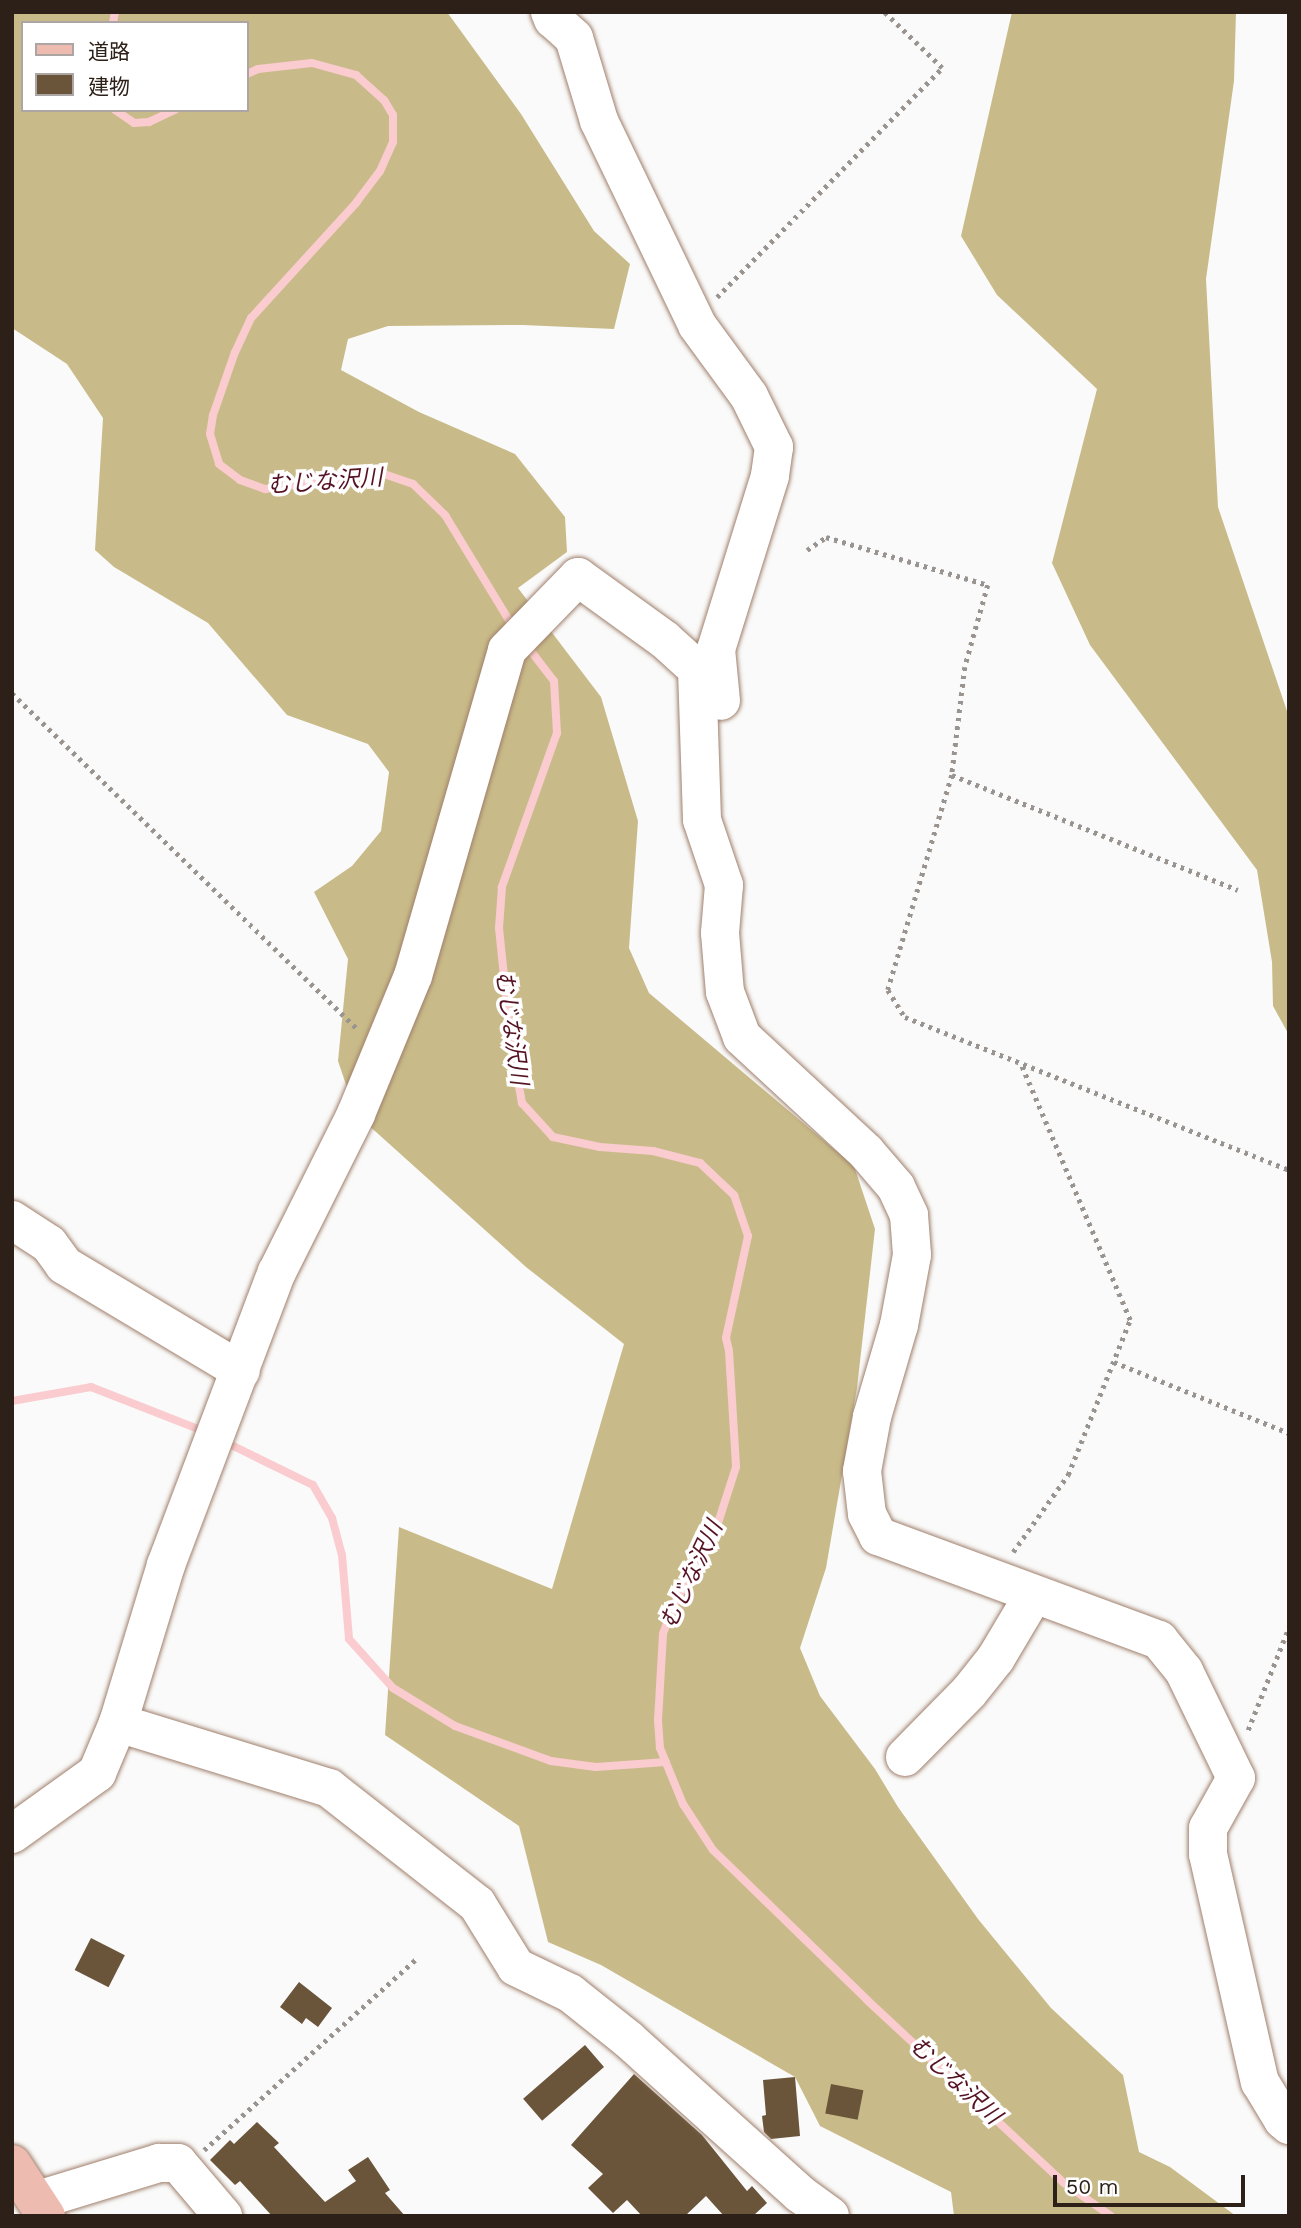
<!DOCTYPE html>
<html>
<head>
<meta charset="utf-8">
<style>
	body { margin:0 }
	#map { position:relative; width:1301px; height:2228px; overflow:hidden; background:#fafafa; font-family:"Work Sans","Noto Sans JP",sans-serif }
	div>[style] { position:absolute }
	.forest>* { inset:0; background:#c9bb89 }
	.stream>* { height:8px; margin:-4px; padding:0 4px; transform-origin:4px; border-radius:4px; background:#facbcf }
	.building>* { inset:0; background:#6a553a; transform-origin:0 0 }
	.path>* { height:4.5px; margin-top:-2.25px; transform-origin:0; background:repeating-linear-gradient(90deg,#9a9490 0 3.5px,transparent 0 8.5px) }
	.roads { filter:drop-shadow(0 0 2px #a0806c) drop-shadow(0 0 2px #a0806c) }
	.minor>* { height:38px; margin:-19px; padding:0 19px; transform-origin:19px; border-radius:19px; background:#fff }
	.major>* { height:38px; margin:-19px; padding:0 19px; transform-origin:19px; border-radius:19px; background:#eebbb1 }
	span { translate:-50% -50%; white-space:nowrap; text-align:center; line-height:1.15; -webkit-text-stroke:7px #fff; paint-order:stroke }
	.water-label { font-size:23px; color:#551222; font-style:italic }
	.frame { position:absolute; inset:0; border:14px solid #2d2019; pointer-events:none }
	.legend { position:absolute; left:21px; top:21px; width:228px; height:91px; box-sizing:border-box; background:#fff; border:2px solid #aba6a3; margin:0; padding:9px 12px; list-style:none; font-size:21px; color:#2d2019 }
	.legend li { display:flex; align-items:center; gap:14px; height:35px }
	.legend b { width:35px; border:2px solid #aba6a3 }
	.scale { position:absolute; left:1053px; top:2175px; width:192px; height:32px; box-sizing:border-box; border:4px solid #2d2019; border-top:0; padding-left:9px; font-size:21px; line-height:24px; white-space:nowrap; color:#2d2019; -webkit-text-stroke:5px #fff; paint-order:stroke }
</style>
</head>
<body>
<div id="map">
	<div class="forest">
		<div style="clip-path:polygon(evenodd,12px 12px,447px 12px,521px 114px,594px 231px,630px 264px,614px 329px,523px 325px,388px 326px,348px 339px,341px 370px,419px 412px,515px 454px,565px 517px,567px 552px,518px 588px,601px 697px,638px 821px,629px 948px,649px 993px,854px 1166px,875px 1229px,857px 1388px,826px 1568px,800px 1648px,820px 1696px,875px 1769px,898px 1807px,978px 1919px,1051px 2008px,1123px 2075px,1139px 2152px,1170px 2167px,1236px 2216px,954px 2216px,951px 2192px,820px 2126px,795px 2077px,601px 1965px,548px 1942px,519px 1826px,385px 1735px,399px 1527px,552px 1589px,624px 1344px,526px 1267px,356px 1114px,338px 1061px,348px 959px,314px 892px,352px 866px,381px 831px,389px 772px,368px 744px,287px 715px,208px 623px,114px 567px,95px 550px,103px 418px,67px 364px,12px 328px,12px 12px,23px 23px,247px 23px,247px 110px,23px 110px,23px 23px)"></div>
		<div style="clip-path:polygon(1012px 12px,1236px 12px,1234px 81px,1206px 279px,1218px 507px,1289px 717px,1289px 1035px,1273px 1006px,1272px 962px,1257px 870px,1090px 645px,1052px 563px,1097px 389px,997px 295px,961px 236px)"></div>
	</div>
	<div class="stream">
		<div style="left:113px;top:23px;width:11px;rotate:-80deg"></div>
		<div style="left:247px;top:74px;width:12px;rotate:-24deg"></div>
		<div style="left:258px;top:69px;width:54px;rotate:-6.3deg"></div>
		<div style="left:312px;top:63px;width:46px;rotate:15.3deg"></div>
		<div style="left:356px;top:75px;width:38px;rotate:42deg"></div>
		<div style="left:384px;top:100px;width:17px;rotate:59deg"></div>
		<div style="left:393px;top:115px;width:27px;rotate:90deg"></div>
		<div style="left:393px;top:142px;width:32px;rotate:114deg"></div>
		<div style="left:380px;top:171px;width:39px;rotate:127deg"></div>
		<div style="left:357px;top:202px;width:157px;rotate:132.4deg"></div>
		<div style="left:251px;top:318px;width:38px;rotate:115deg"></div>
		<div style="left:235px;top:352px;width:67px;rotate:109.2deg"></div>
		<div style="left:213px;top:415px;width:19px;rotate:99deg"></div>
		<div style="left:210px;top:434px;width:31px;rotate:73deg"></div>
		<div style="left:219px;top:464px;width:26px;rotate:37deg"></div>
		<div style="left:240px;top:480px;width:27px;rotate:20deg"></div>
		<div style="left:265px;top:489px;width:117px;rotate:-7.9deg"></div>
		<div style="left:381px;top:473px;width:34px;rotate:19deg"></div>
		<div style="left:413px;top:484px;width:45px;rotate:44.1deg"></div>
		<div style="left:445px;top:515px;width:131px;rotate:58.7deg"></div>
		<div style="left:115px;top:110px;width:23px;rotate:34deg"></div>
		<div style="left:134px;top:123px;width:15px;rotate:-4deg"></div>
		<div style="left:149px;top:122px;width:29px;rotate:-25deg"></div>
		<div style="left:527px;top:646px;width:44px;rotate:52.4deg"></div>
		<div style="left:554px;top:681px;width:52px;rotate:86.7deg"></div>
		<div style="left:557px;top:733px;width:164px;rotate:109.7deg"></div>
		<div style="left:502px;top:887px;width:41px;rotate:94.2deg"></div>
		<div style="left:499px;top:928px;width:127px;rotate:84.1deg"></div>
		<div style="left:512px;top:1054px;width:7px;rotate:98deg"></div>
		<div style="left:511px;top:1061px;width:4px;rotate:-34deg"></div>
		<div style="left:514px;top:1059px;width:45px;rotate:79.7deg"></div>
		<div style="left:522px;top:1103px;width:46px;rotate:47.6deg"></div>
		<div style="left:553px;top:1137px;width:48px;rotate:12deg"></div>
		<div style="left:600px;top:1147px;width:53px;rotate:4.3deg"></div>
		<div style="left:653px;top:1151px;width:49px;rotate:14.3deg"></div>
		<div style="left:700px;top:1163px;width:47px;rotate:43.3deg"></div>
		<div style="left:734px;top:1195px;width:43px;rotate:71.1deg"></div>
		<div style="left:748px;top:1236px;width:104px;rotate:102.2deg"></div>
		<div style="left:726px;top:1338px;width:13px;rotate:77deg"></div>
		<div style="left:729px;top:1351px;width:116px;rotate:86.5deg"></div>
		<div style="left:736px;top:1467px;width:56px;rotate:107.8deg"></div>
		<div style="left:719px;top:1520px;width:96px;rotate:117.9deg"></div>
		<div style="left:674px;top:1605px;width:31px;rotate:111deg"></div>
		<div style="left:663px;top:1634px;width:86px;rotate:93.3deg"></div>
		<div style="left:658px;top:1720px;width:28px;rotate:86deg"></div>
		<div style="left:660px;top:1748px;width:61px;rotate:67.7deg"></div>
		<div style="left:683px;top:1804px;width:55px;rotate:56.9deg"></div>
		<div style="left:713px;top:1850px;width:215px;rotate:44.2deg"></div>
		<div style="left:867px;top:2000px;width:269px;rotate:42.9deg"></div>
		<div style="left:1064px;top:2183px;width:57px;rotate:35.1deg"></div>
		<div style="left:12px;top:1401px;width:80px;rotate:-10deg"></div>
		<div style="left:91px;top:1387px;width:123px;rotate:21.4deg"></div>
		<div style="left:223px;top:1441px;width:100px;rotate:26.1deg"></div>
		<div style="left:313px;top:1485px;width:38px;rotate:60deg"></div>
		<div style="left:332px;top:1518px;width:38px;rotate:75deg"></div>
		<div style="left:342px;top:1555px;width:84px;rotate:85.2deg"></div>
		<div style="left:349px;top:1639px;width:66px;rotate:48.1deg"></div>
		<div style="left:393px;top:1688px;width:73px;rotate:31.5deg"></div>
		<div style="left:455px;top:1726px;width:102px;rotate:20deg"></div>
		<div style="left:551px;top:1761px;width:45px;rotate:7.6deg"></div>
		<div style="left:596px;top:1767px;width:70px;rotate:-4.1deg"></div>
	</div>
	<div class="building">
		<div style="left:91px;top:1938px;width:38px;height:36px;rotate:27deg"></div>
		<div style="clip-path:polygon(299px 1982px,332px 2008px,318px 2027px,306px 2018px,302px 2024px,280px 2007px)"></div>
		<div style="left:585px;top:2045px;width:29px;height:82px;rotate:49deg"></div>
		<div style="clip-path:polygon(634px 2074px,702px 2135px,747px 2191px,752px 2186px,767px 2203px,753px 2216px,724px 2216px,706px 2196px,685px 2216px,642px 2216px,627px 2200px,613px 2213px,588px 2188px,603px 2174px,571px 2145px)"></div>
		<div style="clip-path:polygon(795px 2077px,800px 2136px,771px 2139px,764px 2132px,762px 2116px,766px 2115px,763px 2080px)"></div>
		<div style="left:831px;top:2084px;width:33px;height:30px;rotate:11deg"></div>
		<div style="clip-path:polygon(257px 2122px,279px 2143px,274px 2147px,325px 2202px,356px 2181px,348px 2170px,368px 2157px,390px 2190px,385px 2193px,405px 2216px,272px 2216px,240px 2181px,235px 2185px,210px 2160px,230px 2140px,234px 2144px)"></div>
	</div>
	<div class="path">
		<div style="left:717px;top:297px;width:321px;rotate:-45.5deg"></div>
		<div style="left:942px;top:68px;width:81px;rotate:-136deg"></div>
		<div style="left:807px;top:550px;width:23px;rotate:-34deg"></div>
		<div style="left:826px;top:537px;width:169px;rotate:16.5deg"></div>
		<div style="left:988px;top:585px;width:85px;rotate:105.7deg"></div>
		<div style="left:965px;top:667px;width:109px;rotate:96.9deg"></div>
		<div style="left:952px;top:775px;width:224px;rotate:106.6deg"></div>
		<div style="left:888px;top:990px;width:32px;rotate:58deg"></div>
		<div style="left:905px;top:1017px;width:413px;rotate:21.7deg"></div>
		<div style="left:12px;top:693px;width:482px;rotate:44.2deg"></div>
		<div style="left:952px;top:775px;width:308px;rotate:21.9deg"></div>
		<div style="left:1114px;top:1362px;width:189px;rotate:22.1deg"></div>
		<div style="left:1013px;top:1552px;width:95px;rotate:-54.5deg"></div>
		<div style="left:1068px;top:1475px;width:167px;rotate:-68.2deg"></div>
		<div style="left:1130px;top:1320px;width:278px;rotate:-113.1deg"></div>
		<div style="left:1248px;top:1730px;width:111px;rotate:-68.3deg"></div>
		<div style="left:204px;top:2150px;width:287px;rotate:-42deg"></div>
	</div>
	<div class="roads">
		<div class="minor">
			<div style="left:550px;top:12px;width:8px;rotate:67deg"></div>
			<div style="left:553px;top:19px;width:28px;rotate:42deg"></div>
			<div style="left:574px;top:38px;width:87px;rotate:73.2deg"></div>
			<div style="left:599px;top:121px;width:226px;rotate:64.3deg"></div>
			<div style="left:697px;top:325px;width:88px;rotate:53.8deg"></div>
			<div style="left:749px;top:396px;width:57px;rotate:63.9deg"></div>
			<div style="left:774px;top:447px;width:29px;rotate:98deg"></div>
			<div style="left:770px;top:476px;width:181px;rotate:107.3deg"></div>
			<div style="left:716px;top:649px;width:52px;rotate:84.5deg"></div>
			<div style="left:12px;top:1220px;width:44px;rotate:33deg"></div>
			<div style="left:49px;top:1244px;width:26px;rotate:54deg"></div>
			<div style="left:64px;top:1265px;width:206px;rotate:30.9deg"></div>
			<div style="left:118px;top:1723px;width:221px;rotate:17.1deg"></div>
			<div style="left:329px;top:1788px;width:188px;rotate:38.1deg"></div>
			<div style="left:477px;top:1904px;width:74px;rotate:58.2deg"></div>
			<div style="left:516px;top:1967px;width:60px;rotate:25.7deg"></div>
			<div style="left:570px;top:1993px;width:75px;rotate:38.5deg"></div>
			<div style="left:629px;top:2040px;width:230px;rotate:42deg"></div>
			<div style="left:800px;top:2194px;width:37px;rotate:36deg"></div>
			<div style="left:905px;top:1757px;width:91px;rotate:-45.4deg"></div>
			<div style="left:969px;top:1692px;width:43px;rotate:-51.5deg"></div>
			<div style="left:996px;top:1658px;width:74px;rotate:-59.3deg"></div>
			<div style="left:12px;top:1834px;width:105px;rotate:-35.7deg"></div>
			<div style="left:97px;top:1773px;width:54px;rotate:-67.2deg"></div>
			<div style="left:118px;top:1723px;width:165px;rotate:-73.1deg"></div>
			<div style="left:166px;top:1565px;width:313px;rotate:-69.3deg"></div>
			<div style="left:277px;top:1272px;width:177px;rotate:-63.4deg"></div>
			<div style="left:356px;top:1114px;width:149px;rotate:-67.6deg"></div>
			<div style="left:413px;top:976px;width:339px;rotate:-73.9deg"></div>
			<div style="left:507px;top:650px;width:102px;rotate:-45.8deg"></div>
			<div style="left:578px;top:577px;width:107px;rotate:35.9deg"></div>
			<div style="left:665px;top:640px;width:43px;rotate:42.2deg"></div>
			<div style="left:697px;top:669px;width:151px;rotate:88.1deg"></div>
			<div style="left:702px;top:820px;width:69px;rotate:71.3deg"></div>
			<div style="left:724px;top:885px;width:48px;rotate:94.8deg"></div>
			<div style="left:720px;top:933px;width:59px;rotate:85.2deg"></div>
			<div style="left:725px;top:992px;width:48px;rotate:69.3deg"></div>
			<div style="left:742px;top:1037px;width:169px;rotate:42.8deg"></div>
			<div style="left:866px;top:1152px;width:46px;rotate:49.4deg"></div>
			<div style="left:896px;top:1187px;width:31px;rotate:65deg"></div>
			<div style="left:909px;top:1215px;width:40px;rotate:85.7deg"></div>
			<div style="left:912px;top:1255px;width:71px;rotate:100.5deg"></div>
			<div style="left:899px;top:1325px;width:96px;rotate:106.4deg"></div>
			<div style="left:872px;top:1417px;width:55px;rotate:100.5deg"></div>
			<div style="left:862px;top:1471px;width:43px;rotate:83.4deg"></div>
			<div style="left:867px;top:1514px;width:25px;rotate:63deg"></div>
			<div style="left:878px;top:1536px;width:300px;rotate:20.3deg"></div>
			<div style="left:1159px;top:1640px;width:40px;rotate:51deg"></div>
			<div style="left:1184px;top:1671px;width:119px;rotate:64.1deg"></div>
			<div style="left:1236px;top:1778px;width:57px;rotate:119.2deg"></div>
			<div style="left:1208px;top:1828px;width:26px;rotate:90deg"></div>
			<div style="left:1208px;top:1854px;width:234px;rotate:77.2deg"></div>
			<div style="left:1260px;top:2082px;width:44px;rotate:58.8deg"></div>
			<div style="left:1283px;top:2120px;width:8px;rotate:40deg"></div>
			<div style="left:38px;top:2200px;width:127px;rotate:-17deg"></div>
			<div style="left:159px;top:2163px;width:19px"></div>
			<div style="left:178px;top:2163px;width:70px;rotate:49.7deg"></div>
		</div>
		<div class="major">
			<div style="left:12px;top:2164px;width:62px;rotate:56.8deg"></div>
		</div>
	</div>
	<div class="water-label">
		<span style="left:325px;top:482px;rotate:-4deg">むじな沢川</span>
		<span style="left:511px;top:1028px;rotate:82deg">むじな沢川</span>
		<span style="left:692px;top:1575px;rotate:-65deg">むじな沢川</span>
		<span style="left:955px;top:2081px;rotate:43deg">むじな沢川</span>
	</div>
	<div class="frame"></div>
	<ul class="legend">
	<li><b style="height:9px;background:#eebbb1"></b>道路</li>
	<li><b style="height:19px;background:#6a553a"></b>建物</li>
	</ul>
	<div class="scale">50 m</div>
</div>
</body>
</html>
